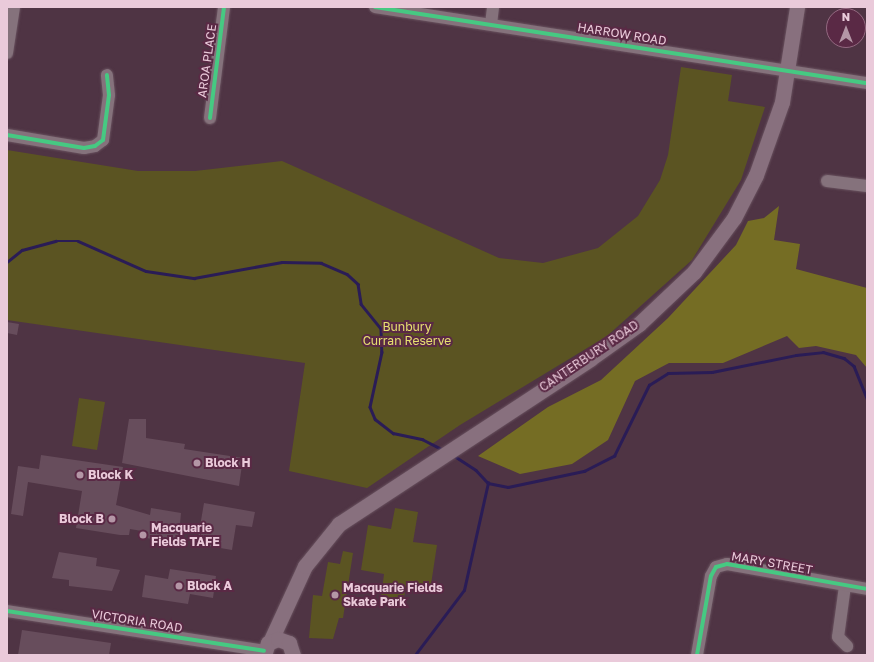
<!DOCTYPE html>
<html>
<head>
<meta charset="utf-8">
<style>
  body { margin:0 }
  #map { position:relative; width:874px; height:662px; overflow:hidden; background:#4f3444; font-family:"Golos Text",sans-serif }
  div>[style] { position:absolute }
  .green>* { inset:0; background:#5b5422 }
  .forest>* { inset:0; background:#756d24 }
  .stream>* { height:2.5px; margin:-1.25px; padding:0 1.25px; transform-origin:1.25px; border-radius:1.25px; background:#2a1c56 }
  .building>* { inset:0; background:#674d5c }
  .roads { filter:drop-shadow(0 0 1px #68515e) drop-shadow(0 0 1px #68515e) }
  .minor>* { height:12px; margin:-6px; padding:0 6px; transform-origin:6px; border-radius:6px; background:#85727c }
  .major>* { height:15px; margin:-7.5px; padding:0 7.5px; transform-origin:7.5px; border-radius:7.5px; background:#88707e }
  .cycleway>* { height:4px; margin:-2px; padding:0 2px; transform-origin:2px; border-radius:2px; background:#46c982 }
  .dots>* { width:11px; height:11px; translate:-50% -50%; box-sizing:border-box; border:2px solid #5a2945; border-radius:50% }
  span { translate:-50% -50%; white-space:nowrap; text-align:center; line-height:1.15; -webkit-text-stroke:4px #5a2945; paint-order:stroke }
  .street-label { font-size:12px; color:#eacada }
  .park-label { font-size:12px; color:#e7e170 }
  .poi-label { font-size:12px; color:#eacada; font-weight:700 }
  .left { translate:0 -50%; text-align:left }
  .right { translate:-100% -50%; text-align:right }
  .frame { position:absolute; inset:0; border:8px solid #eacada; pointer-events:none }
  .north { position:absolute; left:826px; top:8px; width:40px; height:40px; box-sizing:border-box; background:#5a2945; border:1px solid #946981; border-radius:50%; rotate:0deg; font-size:11px; font-weight:700; line-height:16px; text-align:center; color:#eacada }
  .north::after { content:''; display:block; margin:auto; width:14px; height:18px; background:#b496a6; clip-path:polygon(50% 0,100% 100%,50% 72%,0 100%) }
</style>
</head>
<body>
<div id="map">
  <div class="green">
    <div style="clip-path:polygon(681px 67px,732px 75px,728px 101px,765px 107px,741px 180px,692px 260px,607px 336px,460px 425px,367px 488px,289px 471px,305px 363px,7px 320px,7px 150px,138px 171px,195px 171px,282px 161px,499px 258px,543px 263px,598px 248px,638px 216px,660px 180px,668px 155px)"></div>
    <div style="clip-path:polygon(79px 398px,105px 402px,97px 450px,72px 446px)"></div>
    <div style="clip-path:polygon(395px 508px,418px 512px,413px 542px,437px 545px,430px 591px,406px 587px,403px 602px,381px 598px,384px 574px,361px 570px,368px 525px,391px 529px)"></div>
    <div style="clip-path:polygon(343px 551px,353px 553px,343px 618px,339px 618px,333px 639px,309px 638px,313px 595px,322px 596px,328px 562px,340px 564px)"></div>
  </div>
  <div class="forest">
    <div style="clip-path:polygon(779px 206px,774px 240px,800px 244px,796px 269px,867px 288px,867px 368px,856px 355px,816px 346px,799px 348px,787px 336px,723px 363px,669px 363px,635px 381px,608px 440px,572px 464px,520px 474px,478px 456px,548px 407px,601px 380px,668px 318px,736px 245px,748px 221px,764px 218px)"></div>
  </div>
  <div class="stream">
    <div style="left:7px;top:262px;width:19px;rotate:-39deg"></div>
    <div style="left:22px;top:250px;width:35px;rotate:-15deg"></div>
    <div style="left:56px;top:241px;width:22px"></div>
    <div style="left:78px;top:241px;width:74px;rotate:23.8deg"></div>
    <div style="left:146px;top:271px;width:49px;rotate:8.3deg"></div>
    <div style="left:194px;top:278px;width:89px;rotate:-10.3deg"></div>
    <div style="left:282px;top:262px;width:39px;rotate:1deg"></div>
    <div style="left:321px;top:263px;width:28px;rotate:23deg"></div>
    <div style="left:347px;top:274px;width:15px;rotate:42deg"></div>
    <div style="left:358px;top:284px;width:20px;rotate:81deg"></div>
    <div style="left:361px;top:304px;width:32px;rotate:51deg"></div>
    <div style="left:381px;top:329px;width:23px;rotate:88deg"></div>
    <div style="left:382px;top:352px;width:56px;rotate:102.3deg"></div>
    <div style="left:370px;top:407px;width:13px;rotate:67deg"></div>
    <div style="left:375px;top:419px;width:23px;rotate:38deg"></div>
    <div style="left:393px;top:433px;width:30px;rotate:12deg"></div>
    <div style="left:422px;top:439px;width:25px;rotate:27deg"></div>
    <div style="left:453px;top:455px;width:27px;rotate:33deg"></div>
    <div style="left:476px;top:470px;width:18px;rotate:47deg"></div>
    <div style="left:488px;top:483px;width:20px;rotate:11deg"></div>
    <div style="left:508px;top:487px;width:78px;rotate:-11.9deg"></div>
    <div style="left:584px;top:471px;width:34px;rotate:-27deg"></div>
    <div style="left:614px;top:456px;width:79px;rotate:-63.8deg"></div>
    <div style="left:649px;top:385px;width:22px;rotate:-32deg"></div>
    <div style="left:668px;top:373px;width:44px;rotate:-1.3deg"></div>
    <div style="left:712px;top:372px;width:86px;rotate:-11.4deg"></div>
    <div style="left:796px;top:355px;width:27px;rotate:-6deg"></div>
    <div style="left:823px;top:352px;width:22px;rotate:16deg"></div>
    <div style="left:844px;top:358px;width:13px;rotate:39deg"></div>
    <div style="left:854px;top:366px;width:35px;rotate:68deg"></div>
    <div style="left:415px;top:655px;width:81px;rotate:-53deg"></div>
    <div style="left:464px;top:590px;width:110px;rotate:-77.4deg"></div>
  </div>
  <div class="building">
    <div style="clip-path:polygon(7px 322px,19px 324px,17px 335px,7px 333px)"></div>
    <div style="clip-path:polygon(129px 419px,146px 419px,146px 438px,185px 444px,184px 449px,243px 458px,239px 486px,122px 463px)"></div>
    <div style="clip-path:polygon(41px 455px,123px 467px,116px 505px,150px 515px,151px 508px,181px 513px,178px 545px,147px 538px,148px 532px,130px 529px,129px 535px,120px 535px,76px 528px,82px 491px,28px 482px,23px 516px,11px 514px,18px 466px,39px 469px)"></div>
    <div style="clip-path:polygon(204px 503px,255px 512px,252px 527px,236px 525px,232px 550px,197px 544px)"></div>
    <div style="clip-path:polygon(59px 552px,97px 558px,96px 566px,120px 570px,112px 591px,69px 586px,69px 580px,52px 578px)"></div>
    <div style="clip-path:polygon(170px 569px,216px 576px,213px 598px,190px 594px,188px 604px,142px 597px,145px 575px,168px 579px)"></div>
    <div style="clip-path:polygon(22px 630px,111px 643px,109px 655px,18px 655px)"></div>
  </div>
  <div class="roads">
    <div class="minor">
      <div style="left:375px;top:7px;width:498px;rotate:8.8deg"></div>
      <div style="left:491px;top:24px;width:17px;rotate:-83deg"></div>
      <div style="left:7px;top:53px;width:47px;rotate:-81.3deg"></div>
      <div style="left:210px;top:118px;width:112px;rotate:-82.8deg"></div>
      <div style="left:7px;top:135px;width:78px;rotate:9.6deg"></div>
      <div style="left:84px;top:148px;width:11px;rotate:-10deg"></div>
      <div style="left:95px;top:146px;width:10px;rotate:-37deg"></div>
      <div style="left:103px;top:140px;width:45px;rotate:-82.4deg"></div>
      <div style="left:109px;top:95px;width:20px;rotate:-96deg"></div>
      <div style="left:827px;top:181px;width:40px;rotate:7.1deg"></div>
      <div style="left:845px;top:586px;width:51px;rotate:97.8deg"></div>
      <div style="left:838px;top:637px;width:13px;rotate:45deg"></div>
      <div style="left:7px;top:611px;width:260px;rotate:8.8deg"></div>
      <div style="left:697px;top:655px;width:80px;rotate:-80deg"></div>
      <div style="left:711px;top:576px;width:10px;rotate:-61deg"></div>
      <div style="left:716px;top:567px;width:11px;rotate:-15deg"></div>
      <div style="left:727px;top:564px;width:142px;rotate:10.1deg"></div>
    </div>
    <div class="major">
      <div style="left:270px;top:642px;width:84px;rotate:-65.3deg"></div>
      <div style="left:305px;top:566px;width:54px;rotate:-51deg"></div>
      <div style="left:339px;top:524px;width:300px;rotate:-33.3deg"></div>
      <div style="left:590px;top:359px;width:60px;rotate:-35.5deg"></div>
      <div style="left:639px;top:324px;width:76px;rotate:-43.4deg"></div>
      <div style="left:694px;top:272px;width:67px;rotate:-53.5deg"></div>
      <div style="left:734px;top:218px;width:48px;rotate:-62.9deg"></div>
      <div style="left:756px;top:175px;width:77px;rotate:-70.4deg"></div>
      <div style="left:782px;top:102px;width:96px;rotate:-81deg"></div>
      <div style="left:264px;top:655px;width:13px;rotate:-72deg"></div>
      <div style="left:268px;top:643px;width:11px;rotate:-22deg"></div>
      <div style="left:278px;top:639px;width:12px;rotate:20deg"></div>
      <div style="left:289px;top:643px;width:13px;rotate:72deg"></div>
    </div>
  </div>
  <div class="cycleway">
    <div style="left:375px;top:7px;width:498px;rotate:8.8deg"></div>
    <div style="left:210px;top:118px;width:112px;rotate:-82.8deg"></div>
    <div style="left:7px;top:135px;width:78px;rotate:9.6deg"></div>
    <div style="left:84px;top:148px;width:11px;rotate:-10deg"></div>
    <div style="left:95px;top:146px;width:10px;rotate:-37deg"></div>
    <div style="left:103px;top:140px;width:45px;rotate:-82.4deg"></div>
    <div style="left:109px;top:95px;width:20px;rotate:-96deg"></div>
    <div style="left:7px;top:611px;width:260px;rotate:8.8deg"></div>
    <div style="left:697px;top:655px;width:80px;rotate:-80deg"></div>
    <div style="left:711px;top:576px;width:10px;rotate:-61deg"></div>
    <div style="left:716px;top:567px;width:11px;rotate:-15deg"></div>
    <div style="left:727px;top:564px;width:142px;rotate:10.1deg"></div>
  </div>
  <div class="dots">
    <div style="left:197px;top:463px;background:#b496a6"></div>
    <div style="left:80px;top:475px;background:#b496a6"></div>
    <div style="left:112px;top:519px;background:#b496a6"></div>
    <div style="left:143px;top:535px;background:#b496a6"></div>
    <div style="left:179px;top:586px;background:#b496a6"></div>
    <div style="left:335px;top:595px;background:#b496a6"></div>
  </div>
  <div class="street-label">
    <span style="left:622px;top:34px;rotate:9deg">HARROW ROAD</span>
    <span style="left:207px;top:61px;rotate:-82deg">AROA PLACE</span>
    <span style="left:589px;top:356px;rotate:-34deg">CANTERBURY ROAD</span>
    <span style="left:772px;top:563px;rotate:10deg">MARY STREET</span>
    <span style="left:137px;top:621px;rotate:9deg">VICTORIA ROAD</span>
  </div>
  <div class="park-label">
    <span style="left:407px;top:334px">Bunbury<br>Curran Reserve</span>
  </div>
  <div class="poi-label">
    <span class="left" style="left:205px;top:463px">Block H</span>
    <span class="left" style="left:88px;top:475px">Block K</span>
    <span class="right" style="left:104px;top:519px">Block B</span>
    <span class="left" style="left:151px;top:535px">Macquarie<br>Fields TAFE</span>
    <span class="left" style="left:187px;top:586px">Block A</span>
    <span class="left" style="left:343px;top:595px">Macquarie Fields<br>Skate Park</span>
  </div>
  <div class="frame"></div>
  <div class="north">N</div>
</div>
</body>
</html>
